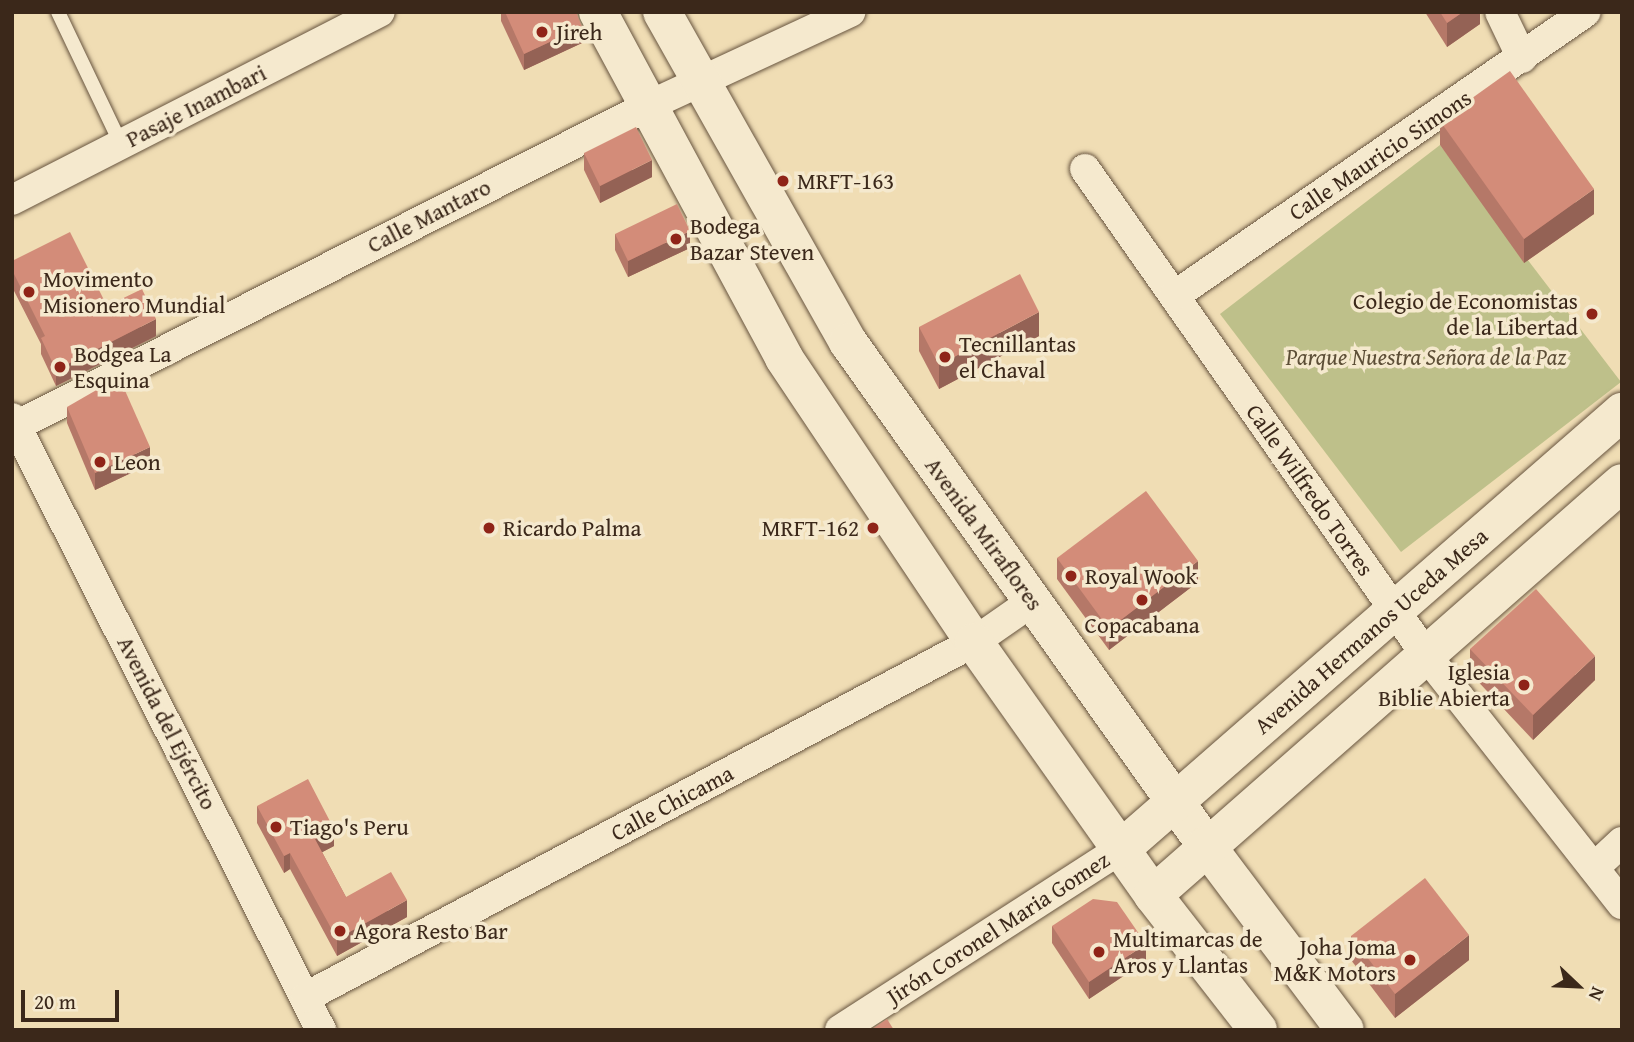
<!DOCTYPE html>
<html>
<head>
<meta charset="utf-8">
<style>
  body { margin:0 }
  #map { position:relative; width:1634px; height:1042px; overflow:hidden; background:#f0ddb4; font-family:"Gentium Book Plus",serif }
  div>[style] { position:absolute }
  .green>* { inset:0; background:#bec08a }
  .roads { filter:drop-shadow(0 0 2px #685540) drop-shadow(0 0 2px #685540) }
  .lane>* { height:14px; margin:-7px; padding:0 7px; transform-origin:7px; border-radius:7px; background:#f5e9ce }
  .street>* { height:30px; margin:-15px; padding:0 15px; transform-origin:15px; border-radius:15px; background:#f5e9ce }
  .secondary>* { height:38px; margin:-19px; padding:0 19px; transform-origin:19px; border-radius:19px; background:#f5e9ce }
  .wall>* { inset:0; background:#b57868 }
  .shaded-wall>* { inset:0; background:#946255 }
  .building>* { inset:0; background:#d38c79 }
  .dots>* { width:19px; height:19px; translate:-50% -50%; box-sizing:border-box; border:4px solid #f5e9ce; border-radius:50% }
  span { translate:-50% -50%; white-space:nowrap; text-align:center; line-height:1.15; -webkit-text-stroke:7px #f5e9ce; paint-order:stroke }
  .poi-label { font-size:23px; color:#3b281a }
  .left { translate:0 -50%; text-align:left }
  .right { translate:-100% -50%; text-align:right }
  .street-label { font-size:23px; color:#3b281a }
  .park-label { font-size:23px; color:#5c4e36; font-style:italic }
  .frame { position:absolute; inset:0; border:14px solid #3b281a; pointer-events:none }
  .north { position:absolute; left:1543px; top:951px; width:70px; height:70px; -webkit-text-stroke:5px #f5e9ce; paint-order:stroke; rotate:113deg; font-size:19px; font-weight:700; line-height:28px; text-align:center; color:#3b281a }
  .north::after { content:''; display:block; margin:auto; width:24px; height:32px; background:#3b281a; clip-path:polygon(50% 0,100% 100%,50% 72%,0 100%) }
  .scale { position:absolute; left:21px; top:990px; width:98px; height:32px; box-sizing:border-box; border:4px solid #3b281a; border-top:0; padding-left:9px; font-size:21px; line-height:24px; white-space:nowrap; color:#3b281a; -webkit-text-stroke:5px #f5e9ce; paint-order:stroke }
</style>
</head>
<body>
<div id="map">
  <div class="green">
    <div style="clip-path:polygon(1440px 145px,1621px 382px,1401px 552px,1220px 314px)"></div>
  </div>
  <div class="roads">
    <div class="lane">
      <div style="left:58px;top:12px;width:146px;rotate:64.5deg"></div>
    </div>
    <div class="street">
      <div style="left:1500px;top:12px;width:51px;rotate:64.4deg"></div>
      <div style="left:1085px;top:169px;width:594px;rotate:54.94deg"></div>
      <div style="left:1426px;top:655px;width:317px;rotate:51.8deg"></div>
      <div style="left:12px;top:200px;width:413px;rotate:-27.1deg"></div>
      <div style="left:1174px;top:296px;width:500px;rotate:-34.6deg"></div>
      <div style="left:12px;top:418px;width:686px;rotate:63.21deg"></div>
      <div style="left:12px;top:428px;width:715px;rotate:-26.85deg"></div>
      <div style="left:650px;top:105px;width:221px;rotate:-24.9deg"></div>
      <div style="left:1594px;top:868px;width:38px;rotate:-43deg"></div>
      <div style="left:306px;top:997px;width:756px;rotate:-27.99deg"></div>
      <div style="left:974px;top:642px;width:72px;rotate:-34.8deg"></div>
      <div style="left:840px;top:1030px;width:334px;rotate:-32.8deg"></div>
    </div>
    <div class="secondary">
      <div style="left:598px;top:12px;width:393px;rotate:61.7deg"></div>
      <div style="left:784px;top:358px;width:342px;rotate:56.2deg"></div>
      <div style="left:974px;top:642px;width:310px;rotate:54.7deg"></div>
      <div style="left:1153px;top:895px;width:171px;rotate:52.1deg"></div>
      <div style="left:662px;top:12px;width:379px;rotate:60.6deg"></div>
      <div style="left:848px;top:342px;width:617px;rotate:54.56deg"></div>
      <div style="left:1206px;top:845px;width:231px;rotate:53.1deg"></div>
      <div style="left:1121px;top:849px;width:665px;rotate:-41.1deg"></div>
      <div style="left:1153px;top:895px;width:624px;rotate:-41.3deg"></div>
    </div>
  </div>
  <div class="wall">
    <div style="clip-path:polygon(501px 12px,576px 12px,582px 43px,524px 70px,501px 21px)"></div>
    <div style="clip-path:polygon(1425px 12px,1480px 12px,1480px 24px,1447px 47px)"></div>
    <div style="clip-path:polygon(1440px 121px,1594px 214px,1524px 263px,1440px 145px)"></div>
    <div style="clip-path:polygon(584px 153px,652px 177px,600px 203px,584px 170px)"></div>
    <div style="clip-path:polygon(615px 234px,690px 248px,628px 277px,615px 250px)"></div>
    <div style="clip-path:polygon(12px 261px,107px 306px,156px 336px,56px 386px,41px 354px,41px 344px,12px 287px)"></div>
    <div style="clip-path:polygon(919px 327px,1039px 336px,939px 389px,919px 351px)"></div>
    <div style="clip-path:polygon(67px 407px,150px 464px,95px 490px,67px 423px)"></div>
    <div style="clip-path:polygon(1057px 558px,1198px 582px,1109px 650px,1057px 579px)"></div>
    <div style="clip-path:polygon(1470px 649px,1595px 680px,1533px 740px,1470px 673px)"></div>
    <div style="clip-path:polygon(257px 806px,334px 846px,322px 852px,346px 897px,407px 917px,337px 956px,290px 869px,284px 873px,257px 823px)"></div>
    <div style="clip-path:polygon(1052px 926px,1146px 961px,1089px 999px,1052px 943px)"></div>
    <div style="clip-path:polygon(1351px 936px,1469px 960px,1395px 1018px,1351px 960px)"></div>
  </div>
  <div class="shaded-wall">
    <div style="clip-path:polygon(1463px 12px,1480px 12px,1480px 24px,1447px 47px,1447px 23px)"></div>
    <div style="clip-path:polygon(582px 27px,582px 43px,524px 70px,524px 54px)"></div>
    <div style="clip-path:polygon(652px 160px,652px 177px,600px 203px,600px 186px)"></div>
    <div style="clip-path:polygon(1594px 189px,1594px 214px,1524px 263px,1524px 239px)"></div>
    <div style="clip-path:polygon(690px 231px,690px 248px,628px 277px,628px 261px)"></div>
    <div style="clip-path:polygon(1039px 312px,1039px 336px,939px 389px,939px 365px)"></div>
    <div style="clip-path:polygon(156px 319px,156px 336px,56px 386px,56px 370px)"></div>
    <div style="clip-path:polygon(150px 447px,150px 464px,95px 490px,95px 473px)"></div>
    <div style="clip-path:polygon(1198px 561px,1198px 582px,1109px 650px,1109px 629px)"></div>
    <div style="clip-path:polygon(1595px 656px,1595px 680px,1533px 740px,1533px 715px)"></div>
    <div style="clip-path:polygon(334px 829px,334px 846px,315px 856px,315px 839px)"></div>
    <div style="clip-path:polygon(290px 853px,290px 869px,284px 873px,284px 856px)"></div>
    <div style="clip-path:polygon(407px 900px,407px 917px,337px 956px,337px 939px)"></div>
    <div style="clip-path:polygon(1469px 935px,1469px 960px,1395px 1018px,1395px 994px)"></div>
    <div style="clip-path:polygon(1146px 944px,1146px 961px,1089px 999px,1089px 982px)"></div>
  </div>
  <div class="building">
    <div style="clip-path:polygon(505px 12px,576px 12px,582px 27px,524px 54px)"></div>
    <div style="clip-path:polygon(1440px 12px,1463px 12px,1447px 23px)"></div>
    <div style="clip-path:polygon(1510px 71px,1594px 189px,1524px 239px,1440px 121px)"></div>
    <div style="clip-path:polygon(636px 127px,652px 160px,600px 186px,584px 153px)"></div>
    <div style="clip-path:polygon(677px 204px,690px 231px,628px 261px,615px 234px)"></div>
    <div style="clip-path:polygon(70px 232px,107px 306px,142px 289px,156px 319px,56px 370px,41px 338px,45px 336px,12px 270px,12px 261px)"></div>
    <div style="clip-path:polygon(1020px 274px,1039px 312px,939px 365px,919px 327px)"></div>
    <div style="clip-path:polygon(119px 377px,150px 447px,95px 473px,67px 407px)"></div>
    <div style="clip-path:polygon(1146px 491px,1198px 561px,1109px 629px,1057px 558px)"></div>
    <div style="clip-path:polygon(1536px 589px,1595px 656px,1533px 715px,1470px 649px)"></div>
    <div style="clip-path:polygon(308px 779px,334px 829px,315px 839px,346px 897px,391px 872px,407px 900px,337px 939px,290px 853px,284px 856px,257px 806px)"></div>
    <div style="clip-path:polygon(1425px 878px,1469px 935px,1395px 994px,1351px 936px)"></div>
    <div style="clip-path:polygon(1093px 899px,1117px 902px,1146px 944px,1089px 982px,1052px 926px)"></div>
    <div style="clip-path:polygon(887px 1019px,894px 1030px,871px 1030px)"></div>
  </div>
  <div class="dots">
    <div style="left:542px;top:32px;background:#8f2418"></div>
    <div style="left:783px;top:181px;background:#8f2418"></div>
    <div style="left:676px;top:239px;background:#8f2418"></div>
    <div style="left:29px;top:292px;background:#8f2418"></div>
    <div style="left:1592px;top:314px;background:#8f2418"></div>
    <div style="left:945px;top:357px;background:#8f2418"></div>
    <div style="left:60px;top:367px;background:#8f2418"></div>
    <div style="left:100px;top:462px;background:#8f2418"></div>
    <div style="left:489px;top:528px;background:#8f2418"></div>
    <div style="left:873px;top:528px;background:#8f2418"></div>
    <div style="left:1071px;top:576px;background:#8f2418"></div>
    <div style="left:1142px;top:600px;background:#8f2418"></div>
    <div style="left:1524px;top:685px;background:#8f2418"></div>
    <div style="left:276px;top:827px;background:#8f2418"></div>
    <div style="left:340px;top:931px;background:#8f2418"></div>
    <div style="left:1099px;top:952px;background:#8f2418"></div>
    <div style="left:1410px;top:960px;background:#8f2418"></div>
  </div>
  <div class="poi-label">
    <span class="left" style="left:556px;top:32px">Jireh</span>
    <span class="left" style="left:797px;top:181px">MRFT-163</span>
    <span class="left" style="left:690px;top:239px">Bodega<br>Bazar Steven</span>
    <span class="left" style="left:43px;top:292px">Movimento<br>Misionero Mundial</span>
    <span class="right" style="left:1578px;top:314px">Colegio de Economistas<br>de la Libertad</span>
    <span class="left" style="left:959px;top:357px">Tecnillantas<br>el Chaval</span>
    <span class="left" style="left:74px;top:367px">Bodgea La<br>Esquina</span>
    <span class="left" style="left:114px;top:462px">Leon</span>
    <span class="left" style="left:503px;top:528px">Ricardo Palma</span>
    <span class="right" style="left:859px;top:528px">MRFT-162</span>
    <span class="left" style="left:1085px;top:576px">Royal Wook</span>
    <span style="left:1142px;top:625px">Copacabana</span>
    <span class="right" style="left:1510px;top:685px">Iglesia<br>Biblie Abierta</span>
    <span class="left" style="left:290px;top:827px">Tiago's Peru</span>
    <span class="left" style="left:354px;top:931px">Agora Resto Bar</span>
    <span class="left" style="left:1113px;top:952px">Multimarcas de<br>Aros y Llantas</span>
    <span class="right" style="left:1396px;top:960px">Joha Joma<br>M&amp;K Motors</span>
  </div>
  <div class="street-label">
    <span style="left:196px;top:106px;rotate:-27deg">Pasaje Inambari</span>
    <span style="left:1380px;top:155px;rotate:-34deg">Calle Mauricio Simons</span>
    <span style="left:429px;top:216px;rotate:-27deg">Calle Mantaro</span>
    <span style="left:1310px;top:490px;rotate:55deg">Calle Wilfredo Torres</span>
    <span style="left:984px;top:534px;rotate:54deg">Avenida Miraflores</span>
    <span style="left:1371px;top:631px;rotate:-41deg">Avenida Hermanos Uceda Mesa</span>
    <span style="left:167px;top:723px;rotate:63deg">Avenida del Ejército</span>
    <span style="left:672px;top:803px;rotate:-28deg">Calle Chicama</span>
    <span style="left:998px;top:928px;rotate:-33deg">Jirón Coronel Maria Gomez</span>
  </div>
  <div class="park-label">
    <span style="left:1426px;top:357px">Parque Nuestra Señora de la Paz</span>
  </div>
  <div class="frame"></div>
  <div class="north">N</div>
  <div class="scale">20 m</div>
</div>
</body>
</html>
